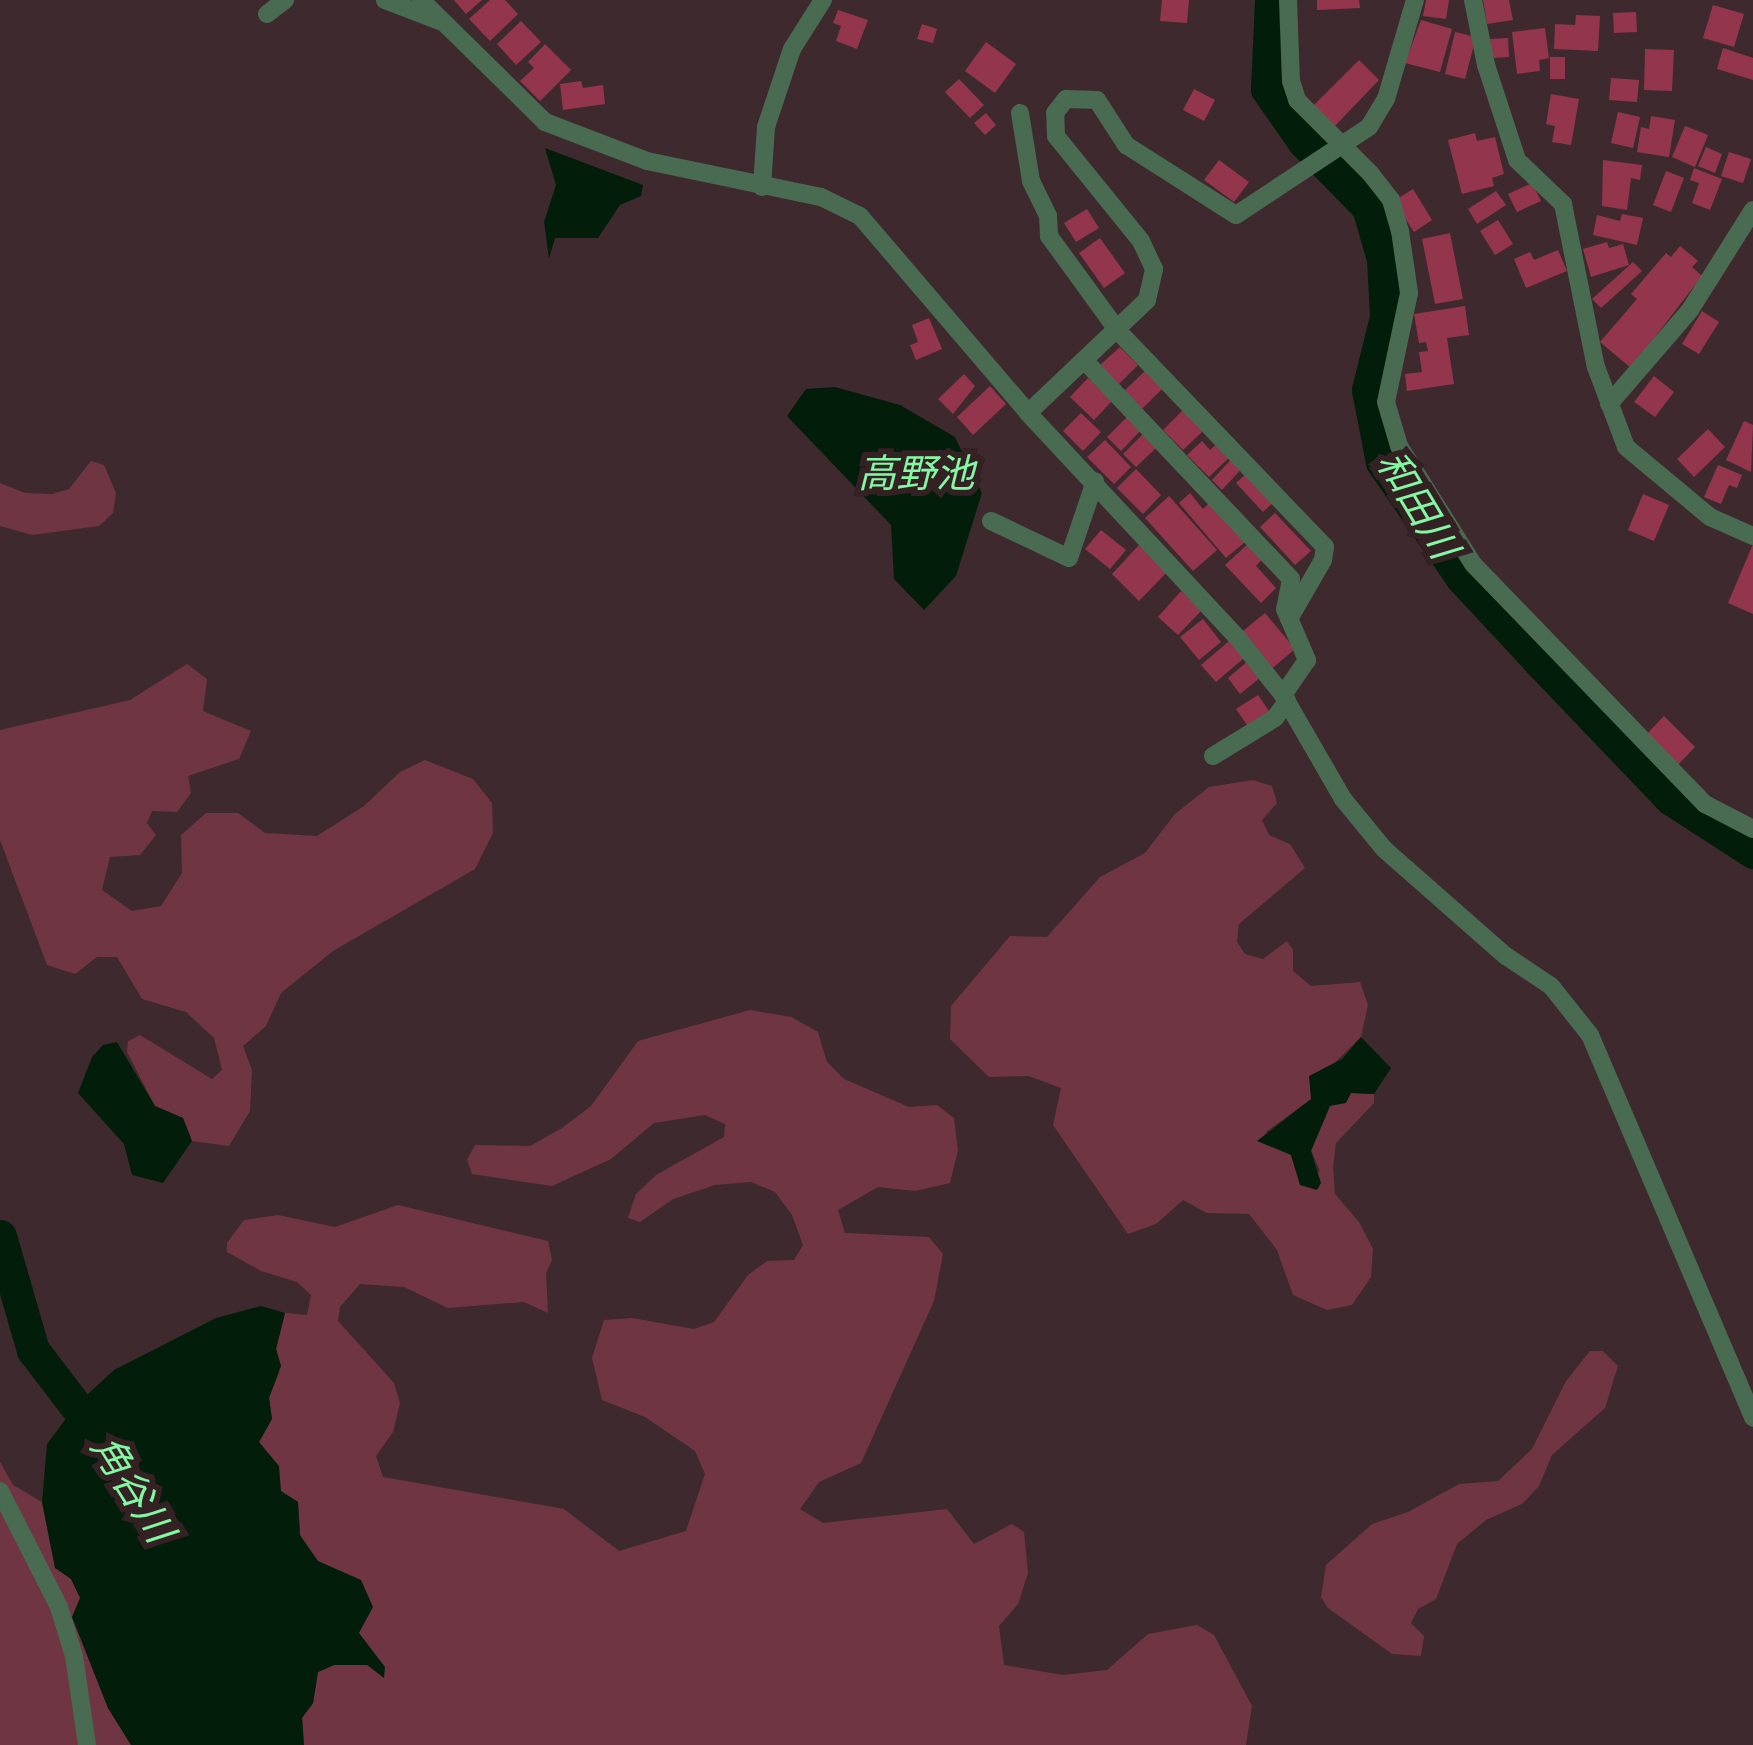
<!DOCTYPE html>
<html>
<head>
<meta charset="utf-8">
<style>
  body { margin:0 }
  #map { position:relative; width:1753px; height:1745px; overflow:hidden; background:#3e2a2e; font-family:"DejaVu Sans","Noto Sans JP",sans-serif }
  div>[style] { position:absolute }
  .green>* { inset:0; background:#703542 }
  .water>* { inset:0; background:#021e0b }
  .river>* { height:33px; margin:-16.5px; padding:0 16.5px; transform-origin:16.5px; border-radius:16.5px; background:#021e0b }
  .building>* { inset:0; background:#94354e }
  .minor>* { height:18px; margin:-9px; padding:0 9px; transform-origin:9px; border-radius:9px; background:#496b51 }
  span { translate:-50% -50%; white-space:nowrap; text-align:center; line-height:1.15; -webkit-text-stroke:12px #342124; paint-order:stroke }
  .water-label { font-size:39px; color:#83f8a3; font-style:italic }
</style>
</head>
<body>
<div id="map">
  <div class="green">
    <div style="clip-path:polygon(91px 461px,104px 465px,116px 493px,113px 513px,99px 526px,32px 535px,0 526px,0 483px,25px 493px,52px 494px,69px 489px)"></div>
    <div style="clip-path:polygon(187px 664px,207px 679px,203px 711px,251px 731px,239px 759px,188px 776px,191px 793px,177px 812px,152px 811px,147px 823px,156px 835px,140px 855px,110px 857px,102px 890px,132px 911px,161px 906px,182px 873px,181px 835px,206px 813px,238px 813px,265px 833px,317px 836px,364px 806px,400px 772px,425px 760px,473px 779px,492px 803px,493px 833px,475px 869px,333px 951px,281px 993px,266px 1026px,243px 1046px,252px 1070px,250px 1111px,229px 1146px,192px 1141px,183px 1118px,155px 1106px,127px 1052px,128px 1041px,140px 1035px,212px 1079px,222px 1070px,214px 1038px,186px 1012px,142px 999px,117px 957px,97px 957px,75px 974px,47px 965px,0 840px,0 730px,130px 700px)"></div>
    <div style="clip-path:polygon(1253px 780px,1272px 786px,1277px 803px,1262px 820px,1269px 835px,1290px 844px,1305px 868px,1239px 924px,1237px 942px,1245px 954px,1263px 959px,1287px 941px,1293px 950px,1293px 971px,1311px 986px,1360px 982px,1368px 1005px,1361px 1037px,1326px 1071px,1311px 1099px,1266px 1132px,1291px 1155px,1300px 1185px,1320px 1171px,1311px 1150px,1330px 1106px,1351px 1093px,1374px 1094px,1374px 1103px,1336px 1143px,1333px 1167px,1335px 1194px,1359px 1222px,1373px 1249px,1371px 1277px,1352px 1305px,1327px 1310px,1293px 1295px,1277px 1250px,1249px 1214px,1207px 1213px,1183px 1200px,1156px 1224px,1128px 1234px,1053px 1125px,1061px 1088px,1029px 1076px,989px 1077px,950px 1039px,951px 1006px,1010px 936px,1047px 937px,1100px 877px,1145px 853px,1175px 814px,1209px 787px)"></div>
    <div style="clip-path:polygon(750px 1010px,791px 1017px,818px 1032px,827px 1062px,844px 1079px,909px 1107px,937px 1105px,954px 1118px,958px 1150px,950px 1183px,915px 1191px,878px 1187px,838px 1210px,845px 1233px,929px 1237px,943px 1254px,934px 1301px,861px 1463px,819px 1482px,800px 1509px,823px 1523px,947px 1509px,974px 1544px,1012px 1524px,1024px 1532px,1028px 1573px,1018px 1604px,999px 1626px,1004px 1665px,1063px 1675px,1107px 1670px,1148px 1634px,1197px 1625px,1214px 1635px,1252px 1706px,1246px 1745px,304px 1745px,302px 1718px,313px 1703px,318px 1672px,334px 1665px,368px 1665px,359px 1633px,300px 1535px,298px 1502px,280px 1491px,278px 1466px,259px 1442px,272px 1419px,269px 1398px,281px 1366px,276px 1349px,285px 1313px,307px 1315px,311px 1295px,297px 1282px,261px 1271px,227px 1252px,227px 1243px,244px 1220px,278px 1215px,335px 1227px,398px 1205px,548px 1241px,552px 1260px,546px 1273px,548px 1313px,524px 1302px,448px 1308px,404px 1287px,360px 1284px,340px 1307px,338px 1321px,394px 1383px,400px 1403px,393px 1432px,376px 1456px,383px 1477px,564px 1509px,619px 1551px,686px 1531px,705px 1474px,695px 1451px,645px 1417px,602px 1400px,592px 1358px,604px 1320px,632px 1318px,694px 1329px,714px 1322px,748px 1275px,767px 1261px,794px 1260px,803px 1245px,792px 1215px,775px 1192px,751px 1182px,715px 1185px,673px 1199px,640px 1222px,628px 1218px,636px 1194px,656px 1175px,724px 1137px,725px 1124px,705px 1115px,654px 1123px,611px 1159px,552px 1186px,472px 1174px,467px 1160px,475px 1145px,530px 1146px,562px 1128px,591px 1106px,638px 1041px)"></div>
    <div style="clip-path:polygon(1590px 1351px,1603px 1351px,1618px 1366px,1605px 1408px,1552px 1455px,1539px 1486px,1522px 1504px,1486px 1520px,1457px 1544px,1436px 1599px,1418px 1609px,1411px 1623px,1424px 1636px,1421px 1656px,1392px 1654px,1328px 1608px,1321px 1597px,1326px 1565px,1372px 1524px,1408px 1512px,1459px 1484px,1498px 1481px,1532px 1449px,1566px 1381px)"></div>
    <div style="clip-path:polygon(0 1462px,13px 1485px,42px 1502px,55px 1567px,71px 1579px,81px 1598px,72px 1617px,108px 1708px,131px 1745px,0 1745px)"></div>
  </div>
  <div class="water">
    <div style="clip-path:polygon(545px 148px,643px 185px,641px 196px,620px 205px,598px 238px,555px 238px,549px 259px,544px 222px,556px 185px)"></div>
    <div style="clip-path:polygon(835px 387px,900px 405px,955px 437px,982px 493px,956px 576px,924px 610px,894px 579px,891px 525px,787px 416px,806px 389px)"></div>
    <div style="clip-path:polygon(1361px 1037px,1391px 1068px,1374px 1094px,1351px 1093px,1346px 1103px,1330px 1106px,1311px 1151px,1321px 1183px,1317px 1190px,1300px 1185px,1291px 1155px,1257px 1141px,1311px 1099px,1309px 1076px,1342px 1059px)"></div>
    <div style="clip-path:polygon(117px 1042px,155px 1106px,183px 1118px,192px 1141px,163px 1183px,132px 1175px,124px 1144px,78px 1093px,92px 1057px,103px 1045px)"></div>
    <div style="clip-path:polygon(261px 1306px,285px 1313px,276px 1349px,281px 1366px,269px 1398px,272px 1419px,259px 1442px,279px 1466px,281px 1491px,298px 1502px,300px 1535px,318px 1561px,361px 1580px,373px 1607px,359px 1633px,385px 1667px,384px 1678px,367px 1665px,334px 1665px,318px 1672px,313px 1703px,302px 1718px,304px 1745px,131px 1745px,108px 1708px,72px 1617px,80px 1598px,71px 1579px,55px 1568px,42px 1502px,47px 1444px,76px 1405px,114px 1370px,216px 1318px)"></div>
  </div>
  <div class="river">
    <div style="left:1271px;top:0;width:89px;rotate:92.6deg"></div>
    <div style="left:1267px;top:89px;width:65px;rotate:55.1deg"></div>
    <div style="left:1304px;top:142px;width:91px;rotate:45.4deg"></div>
    <div style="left:1368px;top:207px;width:54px;rotate:73.9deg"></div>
    <div style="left:1383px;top:259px;width:58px;rotate:87deg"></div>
    <div style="left:1386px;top:317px;width:75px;rotate:103.9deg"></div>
    <div style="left:1368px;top:390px;width:73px;rotate:79deg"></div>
    <div style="left:1382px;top:462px;width:141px;rotate:55.4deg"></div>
    <div style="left:1462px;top:578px;width:116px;rotate:47.1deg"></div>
    <div style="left:1541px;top:663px;width:188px;rotate:46.3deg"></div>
    <div style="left:1671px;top:799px;width:98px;rotate:32.9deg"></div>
    <div style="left:0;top:1236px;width:119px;rotate:73.9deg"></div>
    <div style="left:33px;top:1350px;width:116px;rotate:52.7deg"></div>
  </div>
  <div class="building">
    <div style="clip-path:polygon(454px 0,482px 0,466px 14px)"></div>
    <div style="clip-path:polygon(490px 0,505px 0,518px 14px,490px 41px,469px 19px)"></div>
    <div style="clip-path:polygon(1162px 0,1189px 0,1187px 23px,1160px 21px)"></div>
    <div style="clip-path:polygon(1317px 0,1359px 0,1360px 8px,1317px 10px)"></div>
    <div style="clip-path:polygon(1426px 0,1449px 0,1446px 19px,1423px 16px)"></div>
    <div style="clip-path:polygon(1483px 0,1509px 0,1513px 20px,1487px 24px)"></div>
    <div style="clip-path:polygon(1713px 5px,1744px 14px,1734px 47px,1703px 38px)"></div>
    <div style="clip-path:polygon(838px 10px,868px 20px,857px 49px,836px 41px,841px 26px,833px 23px)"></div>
    <div style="clip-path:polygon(1636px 12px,1637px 32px,1614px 33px,1613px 13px)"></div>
    <div style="clip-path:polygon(1576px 15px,1600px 16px,1598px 51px,1554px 49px,1555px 24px,1575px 25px)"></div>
    <div style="clip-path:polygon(1421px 20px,1452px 29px,1440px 72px,1405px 63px)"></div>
    <div style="clip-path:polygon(521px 21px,541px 42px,516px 65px,497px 44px)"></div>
    <div style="clip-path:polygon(922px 24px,937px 29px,933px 43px,917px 39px)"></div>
    <div style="clip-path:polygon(1545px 28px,1549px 58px,1539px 60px,1540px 71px,1517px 74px,1512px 32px)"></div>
    <div style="clip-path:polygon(1455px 32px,1476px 37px,1465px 79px,1445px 74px)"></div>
    <div style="clip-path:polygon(1508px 38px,1509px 57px,1492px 58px,1490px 39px)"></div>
    <div style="clip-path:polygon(986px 42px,1016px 64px,995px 93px,965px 71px)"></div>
    <div style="clip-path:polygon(545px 44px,571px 70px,540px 101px,520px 81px,534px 68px,528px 62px)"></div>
    <div style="clip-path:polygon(1723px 48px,1753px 58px,1753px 80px,1717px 69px)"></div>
    <div style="clip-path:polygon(1645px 49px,1674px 50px,1672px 91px,1644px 90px)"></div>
    <div style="clip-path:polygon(1550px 57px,1565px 57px,1565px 79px,1550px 79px)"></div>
    <div style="clip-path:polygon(1359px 60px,1379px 80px,1333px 128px,1312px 107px)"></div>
    <div style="clip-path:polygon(1611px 78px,1639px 80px,1637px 102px,1609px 100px)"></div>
    <div style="clip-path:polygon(959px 79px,984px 105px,970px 118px,945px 92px)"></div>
    <div style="clip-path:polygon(581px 81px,583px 88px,603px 85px,605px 104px,563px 110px,560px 84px)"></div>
    <div style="clip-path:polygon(1194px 89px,1215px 100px,1204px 121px,1183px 110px)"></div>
    <div style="clip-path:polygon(1551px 94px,1579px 99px,1571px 145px,1552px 142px,1555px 126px,1546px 124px)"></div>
    <div style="clip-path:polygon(1618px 112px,1640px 117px,1633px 148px,1611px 143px)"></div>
    <div style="clip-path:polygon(986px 113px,996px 125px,985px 135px,974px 123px)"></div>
    <div style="clip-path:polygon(1651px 116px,1675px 120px,1669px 157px,1637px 152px,1641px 127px,1649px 129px)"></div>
    <div style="clip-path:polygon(1685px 126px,1708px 135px,1695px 167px,1672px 157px)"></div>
    <div style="clip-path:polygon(1475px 133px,1477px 141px,1495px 137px,1504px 174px,1492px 178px,1494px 186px,1462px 194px,1448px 140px)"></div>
    <div style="clip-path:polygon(1706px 147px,1722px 154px,1715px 173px,1698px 166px)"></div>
    <div style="clip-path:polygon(1729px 152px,1751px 159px,1743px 183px,1721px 176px)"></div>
    <div style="clip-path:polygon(1219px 160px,1249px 182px,1234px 202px,1204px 180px)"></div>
    <div style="clip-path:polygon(1603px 160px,1642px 165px,1640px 180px,1631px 178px,1627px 210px,1602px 206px)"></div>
    <div style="clip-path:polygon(1694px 168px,1722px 179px,1710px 210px,1692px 203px,1699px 183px,1690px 180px)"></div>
    <div style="clip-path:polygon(1666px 171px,1684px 178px,1671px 212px,1653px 205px)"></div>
    <div style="clip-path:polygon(1532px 183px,1541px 201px,1517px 212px,1508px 194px)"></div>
    <div style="clip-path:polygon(1413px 189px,1432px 220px,1414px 232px,1394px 201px)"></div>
    <div style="clip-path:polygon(1496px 191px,1506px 205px,1477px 224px,1468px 209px)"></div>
    <div style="clip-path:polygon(1087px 209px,1099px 228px,1076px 242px,1064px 223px)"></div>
    <div style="clip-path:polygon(1622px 214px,1643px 218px,1637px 245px,1593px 235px,1597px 215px,1620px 221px)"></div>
    <div style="clip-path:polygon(1498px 220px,1513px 244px,1495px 255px,1480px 231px)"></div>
    <div style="clip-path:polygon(1450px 233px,1463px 299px,1435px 304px,1422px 239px)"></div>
    <div style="clip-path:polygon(1100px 238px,1125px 273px,1104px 288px,1079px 253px)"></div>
    <div style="clip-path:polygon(1607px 242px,1609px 248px,1623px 244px,1629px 265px,1591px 277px,1583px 249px)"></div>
    <div style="clip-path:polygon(1680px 246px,1698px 261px,1692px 267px,1702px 276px,1631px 368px,1600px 342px,1637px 299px,1631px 294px,1666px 253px,1671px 257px)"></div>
    <div style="clip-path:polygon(1558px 250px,1567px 271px,1526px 288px,1514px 259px,1530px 252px,1534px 260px)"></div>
    <div style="clip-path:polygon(1633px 262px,1642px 271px,1601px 308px,1592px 299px)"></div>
    <div style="clip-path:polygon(1465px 306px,1469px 335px,1447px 338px,1454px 384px,1407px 391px,1405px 374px,1422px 372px,1419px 352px,1428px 351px,1426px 342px,1419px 343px,1414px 314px)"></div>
    <div style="clip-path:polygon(1702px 311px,1719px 322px,1699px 354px,1682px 344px)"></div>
    <div style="clip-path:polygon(929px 318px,942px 349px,916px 360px,910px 345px,918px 342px,912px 325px)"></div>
    <div style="clip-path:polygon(1120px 347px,1138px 365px,1119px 384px,1100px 365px)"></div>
    <div style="clip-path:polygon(1145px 371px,1162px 389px,1142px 409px,1124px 391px)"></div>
    <div style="clip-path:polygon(964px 374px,975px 386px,953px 414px,938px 399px)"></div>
    <div style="clip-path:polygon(1654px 376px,1674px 392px,1655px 417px,1634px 402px)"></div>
    <div style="clip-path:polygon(1088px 378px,1113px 400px,1094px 420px,1070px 397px)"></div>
    <div style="clip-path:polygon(990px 386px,1006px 404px,973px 435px,957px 417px)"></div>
    <div style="clip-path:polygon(1184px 409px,1204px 430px,1183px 450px,1163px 430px)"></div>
    <div style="clip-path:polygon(1081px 413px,1101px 432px,1083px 451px,1063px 431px)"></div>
    <div style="clip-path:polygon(1128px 416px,1142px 429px,1121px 451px,1107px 437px)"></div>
    <div style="clip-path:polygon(1744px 421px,1753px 425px,1751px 472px,1726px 460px)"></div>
    <div style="clip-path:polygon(1708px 429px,1725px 447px,1694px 477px,1677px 459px)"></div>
    <div style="clip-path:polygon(1143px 434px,1156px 448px,1136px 467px,1123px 454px)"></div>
    <div style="clip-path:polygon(1105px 440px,1131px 467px,1114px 484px,1087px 457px)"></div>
    <div style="clip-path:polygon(1202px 441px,1210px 450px,1220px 441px,1233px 454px,1209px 477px,1187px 455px)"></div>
    <div style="clip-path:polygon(1236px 454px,1246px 464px,1222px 490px,1212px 480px)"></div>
    <div style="clip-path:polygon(1718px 465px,1742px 475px,1737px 488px,1729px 485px,1721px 504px,1704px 497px)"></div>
    <div style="clip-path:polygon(1136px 469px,1161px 495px,1143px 514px,1117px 488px)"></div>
    <div style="clip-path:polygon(1249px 471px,1276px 500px,1263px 512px,1236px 483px)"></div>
    <div style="clip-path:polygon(1190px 493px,1203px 509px,1210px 502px,1245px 542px,1226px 558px,1179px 503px)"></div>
    <div style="clip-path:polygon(1643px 494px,1669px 505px,1654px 541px,1628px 530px)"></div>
    <div style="clip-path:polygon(1169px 496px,1217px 550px,1193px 571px,1145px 518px)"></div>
    <div style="clip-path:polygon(1275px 513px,1311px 551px,1295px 565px,1260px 527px)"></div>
    <div style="clip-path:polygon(1101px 530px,1126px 550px,1110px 569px,1085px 549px)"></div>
    <div style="clip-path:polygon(1250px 542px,1264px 557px,1256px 566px,1276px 588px,1261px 603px,1225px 565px)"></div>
    <div style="clip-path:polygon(1753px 544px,1753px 614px,1728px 603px)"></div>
    <div style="clip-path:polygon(1139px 545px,1167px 572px,1139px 601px,1112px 574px)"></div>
    <div style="clip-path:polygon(1181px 591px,1202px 610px,1178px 635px,1158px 617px)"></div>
    <div style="clip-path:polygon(1265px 613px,1295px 649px,1269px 671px,1238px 635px)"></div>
    <div style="clip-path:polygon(1203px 619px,1221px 642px,1199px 660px,1180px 637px)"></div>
    <div style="clip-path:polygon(1229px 641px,1244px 658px,1216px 682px,1201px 665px)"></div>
    <div style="clip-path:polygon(1248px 661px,1261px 677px,1240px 694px,1228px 678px)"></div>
    <div style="clip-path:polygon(1258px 695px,1271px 714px,1249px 728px,1236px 709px)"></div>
    <div style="clip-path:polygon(1664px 716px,1695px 747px,1678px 765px,1646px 735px)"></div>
  </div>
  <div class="minor">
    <div style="left:385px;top:0;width:61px;rotate:21.1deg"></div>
    <div style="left:421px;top:0;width:174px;rotate:44.5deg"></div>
    <div style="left:545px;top:122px;width:109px;rotate:20.9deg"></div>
    <div style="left:647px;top:161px;width:178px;rotate:11.7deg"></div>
    <div style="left:821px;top:197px;width:43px;rotate:26deg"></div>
    <div style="left:860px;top:216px;width:259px;rotate:49.5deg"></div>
    <div style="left:1028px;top:413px;width:306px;rotate:47deg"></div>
    <div style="left:1237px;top:637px;width:74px;rotate:51.6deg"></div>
    <div style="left:1283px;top:695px;width:120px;rotate:60deg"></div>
    <div style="left:1343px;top:799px;width:65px;rotate:50.6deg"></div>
    <div style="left:1384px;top:849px;width:162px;rotate:41.3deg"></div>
    <div style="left:1506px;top:956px;width:54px;rotate:33.7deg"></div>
    <div style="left:1551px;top:986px;width:63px;rotate:51.5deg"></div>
    <div style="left:1590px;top:1035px;width:416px;rotate:66.9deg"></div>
    <div style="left:1288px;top:0;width:81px;rotate:87.9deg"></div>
    <div style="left:1291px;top:81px;width:20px;rotate:72deg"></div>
    <div style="left:1297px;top:100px;width:103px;rotate:45deg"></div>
    <div style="left:1370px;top:173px;width:34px;rotate:52deg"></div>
    <div style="left:1391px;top:200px;width:32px;rotate:74deg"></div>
    <div style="left:1400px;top:231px;width:63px;rotate:81.7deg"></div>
    <div style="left:1409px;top:293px;width:111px;rotate:101.9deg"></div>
    <div style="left:1386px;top:402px;width:46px;rotate:73.5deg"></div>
    <div style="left:1399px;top:446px;width:139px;rotate:57.9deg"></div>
    <div style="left:1473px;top:564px;width:334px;rotate:46deg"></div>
    <div style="left:1705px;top:804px;width:54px;rotate:27.5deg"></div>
    <div style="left:1473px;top:0;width:66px;rotate:78.7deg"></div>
    <div style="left:1486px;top:65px;width:100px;rotate:71.9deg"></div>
    <div style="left:1517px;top:160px;width:64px;rotate:43.7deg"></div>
    <div style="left:1563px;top:204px;width:166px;rotate:78.6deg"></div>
    <div style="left:1596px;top:367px;width:85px;rotate:69.4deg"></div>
    <div style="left:1626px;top:447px;width:109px;rotate:39.8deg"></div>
    <div style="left:1710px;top:517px;width:47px;rotate:23.8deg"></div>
    <div style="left:267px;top:14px;width:23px;rotate:-38deg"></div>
    <div style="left:1020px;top:113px;width:69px;rotate:80.8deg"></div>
    <div style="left:1031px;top:181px;width:39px;rotate:64deg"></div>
    <div style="left:1048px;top:216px;width:20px;rotate:87deg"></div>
    <div style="left:1049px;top:236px;width:117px;rotate:54deg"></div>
    <div style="left:1118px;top:331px;width:299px;rotate:46.2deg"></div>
    <div style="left:1325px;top:547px;width:13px;rotate:99deg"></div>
    <div style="left:1323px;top:560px;width:68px;rotate:120deg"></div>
    <div style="left:762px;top:187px;width:60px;rotate:-86.2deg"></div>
    <div style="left:766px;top:127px;width:82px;rotate:-71.6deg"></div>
    <div style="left:792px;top:49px;width:58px;rotate:-57.7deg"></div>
    <div style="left:1084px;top:360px;width:301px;rotate:46.6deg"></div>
    <div style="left:1291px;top:579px;width:31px;rotate:101deg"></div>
    <div style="left:1285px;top:609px;width:56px;rotate:66.7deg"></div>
    <div style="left:1307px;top:660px;width:42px;rotate:124.4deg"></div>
    <div style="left:1609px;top:404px;width:124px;rotate:-49.2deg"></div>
    <div style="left:1690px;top:310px;width:118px;rotate:-57.8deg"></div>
    <div style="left:1028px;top:413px;width:164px;rotate:-43.5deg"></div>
    <div style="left:1147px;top:300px;width:32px;rotate:-77deg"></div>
    <div style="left:1154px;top:269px;width:31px;rotate:-115deg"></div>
    <div style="left:1141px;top:241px;width:135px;rotate:-129deg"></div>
    <div style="left:1056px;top:136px;width:23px;rotate:-92deg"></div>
    <div style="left:1055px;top:113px;width:18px;rotate:-52deg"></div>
    <div style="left:1066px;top:99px;width:31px;rotate:2deg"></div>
    <div style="left:1097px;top:100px;width:54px;rotate:57.2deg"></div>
    <div style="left:1126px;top:145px;width:130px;rotate:32.5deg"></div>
    <div style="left:1236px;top:215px;width:159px;rotate:-33.5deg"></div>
    <div style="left:1369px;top:127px;width:33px;rotate:-59deg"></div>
    <div style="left:1386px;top:99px;width:103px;rotate:-73.7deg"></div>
    <div style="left:991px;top:521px;width:86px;rotate:25.4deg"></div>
    <div style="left:1069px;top:558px;width:81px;rotate:-71.3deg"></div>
    <div style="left:1213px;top:756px;width:73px;rotate:-31.5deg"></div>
    <div style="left:1275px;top:718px;width:21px;rotate:-55deg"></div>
    <div style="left:0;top:1491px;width:130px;rotate:63deg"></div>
    <div style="left:59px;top:1607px;width:51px;rotate:73deg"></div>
    <div style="left:74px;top:1656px;width:90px;rotate:81.7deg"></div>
  </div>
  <div class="water-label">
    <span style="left:916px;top:474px">高野池</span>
    <span style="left:1417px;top:505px;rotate:59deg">和田川</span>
    <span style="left:132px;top:1489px;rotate:58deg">角谷川</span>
  </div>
</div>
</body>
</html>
